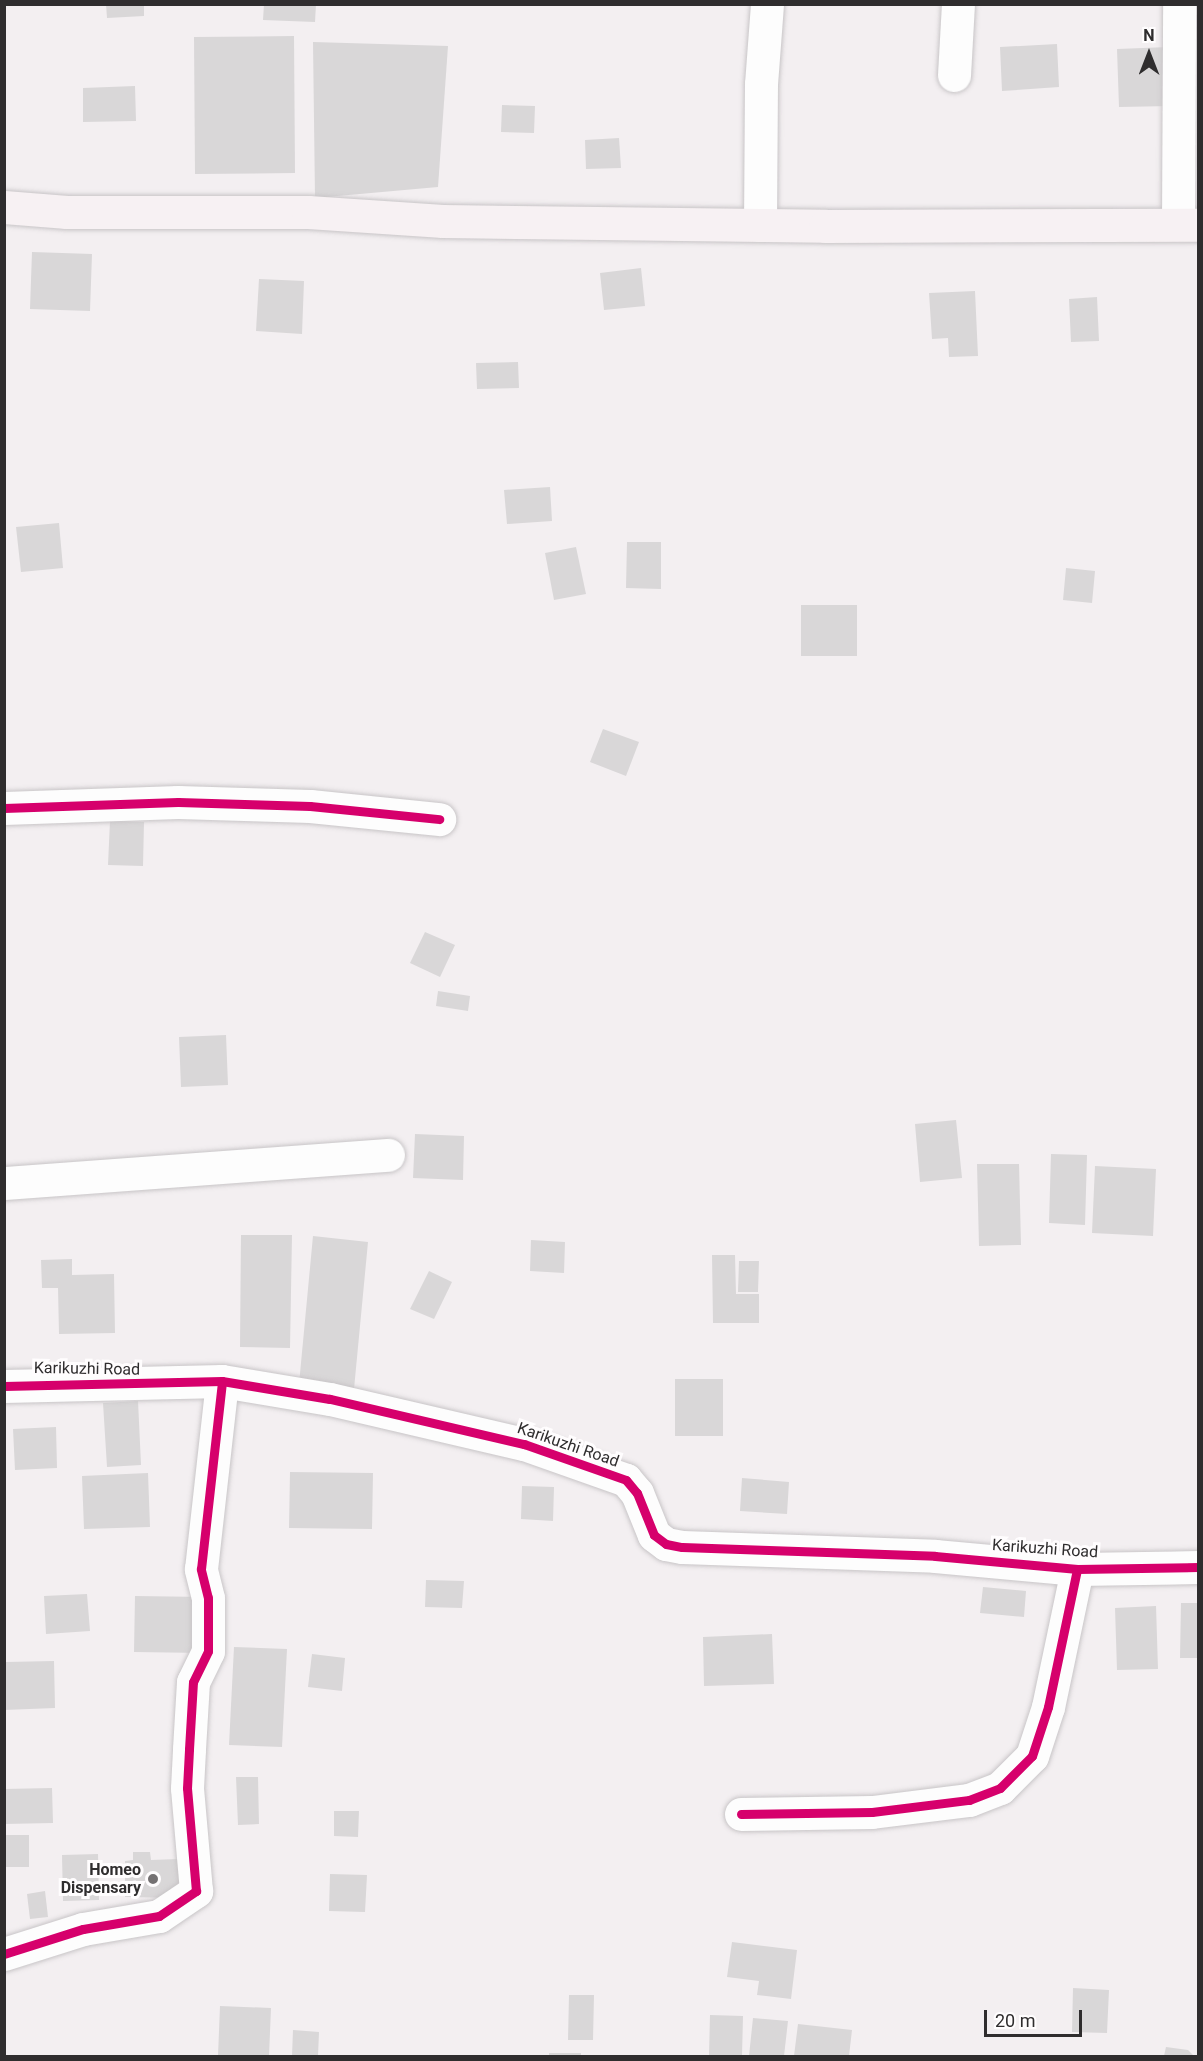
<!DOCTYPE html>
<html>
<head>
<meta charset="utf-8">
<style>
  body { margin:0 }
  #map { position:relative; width:1203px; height:2061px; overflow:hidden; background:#f3eff1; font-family:Roboto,sans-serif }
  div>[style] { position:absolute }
  .building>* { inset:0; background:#d9d7d8 }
  .roads { filter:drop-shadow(0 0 2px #c8c5c7) drop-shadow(0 0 2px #c8c5c7) }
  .minor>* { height:33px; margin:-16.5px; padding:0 16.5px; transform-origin:16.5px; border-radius:16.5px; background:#fdfdfd }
  .major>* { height:33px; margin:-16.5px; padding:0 16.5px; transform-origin:16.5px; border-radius:16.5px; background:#f7f1f3 }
  .cycleway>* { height:9px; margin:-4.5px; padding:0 4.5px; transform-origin:4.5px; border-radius:4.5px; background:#d6006c }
  .dots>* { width:16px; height:16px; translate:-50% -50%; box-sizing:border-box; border:3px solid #fffdfe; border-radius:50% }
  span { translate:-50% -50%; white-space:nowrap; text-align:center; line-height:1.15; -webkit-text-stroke:6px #fffdfe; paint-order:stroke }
  .street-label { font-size:16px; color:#2f2d2e }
  .poi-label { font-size:16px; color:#2f2d2e; font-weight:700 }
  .right { translate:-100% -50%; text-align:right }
  .frame { position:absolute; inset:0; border:6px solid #2f2d2e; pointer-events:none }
  .north { position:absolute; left:1119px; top:24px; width:60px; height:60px; -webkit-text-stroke:4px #fffdfe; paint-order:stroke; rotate:0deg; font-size:16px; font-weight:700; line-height:24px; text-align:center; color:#2f2d2e }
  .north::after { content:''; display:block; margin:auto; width:21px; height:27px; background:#2f2d2e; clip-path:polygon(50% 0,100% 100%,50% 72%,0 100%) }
  .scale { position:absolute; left:984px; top:2010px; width:98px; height:27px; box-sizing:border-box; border:3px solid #2f2d2e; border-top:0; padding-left:8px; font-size:18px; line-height:21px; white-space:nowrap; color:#2f2d2e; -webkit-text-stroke:4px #fffdfe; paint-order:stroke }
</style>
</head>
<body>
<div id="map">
  <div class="building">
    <div style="clip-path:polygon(106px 4px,144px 4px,144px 16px,107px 18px)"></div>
    <div style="clip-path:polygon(264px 4px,316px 4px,315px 22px,263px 20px)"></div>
    <div style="clip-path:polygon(294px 36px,295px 173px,195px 174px,194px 37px)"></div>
    <div style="clip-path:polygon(313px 42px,448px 46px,438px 187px,315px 198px)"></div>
    <div style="clip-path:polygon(1057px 44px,1059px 87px,1002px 91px,1000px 47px)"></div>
    <div style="clip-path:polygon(1169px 47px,1171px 106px,1119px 107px,1117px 49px)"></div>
    <div style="clip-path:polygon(135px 86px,136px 121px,83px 122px,83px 88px)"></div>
    <div style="clip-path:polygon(502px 105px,535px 106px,534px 133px,501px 132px)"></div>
    <div style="clip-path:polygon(619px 138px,621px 168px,586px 169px,585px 140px)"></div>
    <div style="clip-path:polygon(32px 252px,92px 254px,90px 311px,30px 309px)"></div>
    <div style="clip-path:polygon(641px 268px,645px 306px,604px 310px,600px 273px)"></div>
    <div style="clip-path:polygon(259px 279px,304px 281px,302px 334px,256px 331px)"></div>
    <div style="clip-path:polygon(975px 291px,978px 356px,949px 357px,948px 338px,932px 339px,929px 293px)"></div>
    <div style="clip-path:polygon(1097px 297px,1099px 341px,1071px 342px,1069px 299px)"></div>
    <div style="clip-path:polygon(518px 362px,519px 388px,477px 389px,476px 363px)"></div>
    <div style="clip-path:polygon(550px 487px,552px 521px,507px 524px,504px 490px)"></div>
    <div style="clip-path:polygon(59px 523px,63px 568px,21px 572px,16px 527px)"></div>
    <div style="clip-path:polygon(627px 542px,661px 542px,661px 589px,626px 588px)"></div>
    <div style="clip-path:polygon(576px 547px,586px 594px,554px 600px,545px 553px)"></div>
    <div style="clip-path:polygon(1066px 568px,1095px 571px,1092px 603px,1063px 600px)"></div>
    <div style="clip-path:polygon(801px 605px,857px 605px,857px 656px,801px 656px)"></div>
    <div style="clip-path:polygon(603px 729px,639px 742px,626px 776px,590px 762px)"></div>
    <div style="clip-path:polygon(110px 821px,144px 822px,143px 866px,108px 865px)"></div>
    <div style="clip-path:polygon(425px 932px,455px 945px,440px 977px,410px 963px)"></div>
    <div style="clip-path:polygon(438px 991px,470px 996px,468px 1011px,436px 1006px)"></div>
    <div style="clip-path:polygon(226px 1035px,228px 1085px,181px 1087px,179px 1037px)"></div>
    <div style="clip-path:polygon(956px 1120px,962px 1178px,920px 1182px,915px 1124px)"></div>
    <div style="clip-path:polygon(415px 1134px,464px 1136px,463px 1180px,413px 1178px)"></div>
    <div style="clip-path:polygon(1051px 1154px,1087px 1155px,1085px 1225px,1049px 1223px)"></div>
    <div style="clip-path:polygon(977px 1164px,1019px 1164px,1021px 1245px,979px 1246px)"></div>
    <div style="clip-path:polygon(1095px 1166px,1156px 1169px,1153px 1236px,1092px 1233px)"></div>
    <div style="clip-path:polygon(241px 1235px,292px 1235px,290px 1348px,240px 1347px)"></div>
    <div style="clip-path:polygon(313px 1236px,368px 1242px,354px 1389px,299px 1384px)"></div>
    <div style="clip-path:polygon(531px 1240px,565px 1242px,564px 1273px,530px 1271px)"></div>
    <div style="clip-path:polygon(712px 1255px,735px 1255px,736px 1294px,759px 1294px,759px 1323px,713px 1323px)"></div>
    <div style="clip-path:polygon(72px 1259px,72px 1275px,114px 1274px,115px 1333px,59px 1334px,58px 1288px,42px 1288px,41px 1260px)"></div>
    <div style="clip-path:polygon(739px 1261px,759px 1261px,758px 1292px,738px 1292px)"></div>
    <div style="clip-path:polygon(429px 1271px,452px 1282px,434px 1319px,410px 1309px)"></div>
    <div style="clip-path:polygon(675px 1379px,723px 1379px,723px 1436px,675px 1436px)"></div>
    <div style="clip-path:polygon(138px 1401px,141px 1465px,107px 1467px,103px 1403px)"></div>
    <div style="clip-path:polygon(56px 1427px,57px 1468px,15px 1470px,13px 1429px)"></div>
    <div style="clip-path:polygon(290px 1472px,373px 1473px,372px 1529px,289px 1528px)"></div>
    <div style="clip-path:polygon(148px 1473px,150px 1527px,84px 1529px,82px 1476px)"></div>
    <div style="clip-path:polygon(742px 1478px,789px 1482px,787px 1514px,740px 1511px)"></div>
    <div style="clip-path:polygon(522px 1486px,554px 1487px,553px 1521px,521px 1519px)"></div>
    <div style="clip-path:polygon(426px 1580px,464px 1581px,462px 1608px,425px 1607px)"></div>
    <div style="clip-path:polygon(983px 1587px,1026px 1591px,1024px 1617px,980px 1613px)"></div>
    <div style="clip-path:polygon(87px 1594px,90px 1631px,46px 1634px,44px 1596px)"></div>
    <div style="clip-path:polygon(135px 1596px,205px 1597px,204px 1653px,134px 1652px)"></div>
    <div style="clip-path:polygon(1181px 1603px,1198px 1603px,1198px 1658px,1180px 1658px)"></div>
    <div style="clip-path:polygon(1156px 1606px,1158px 1669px,1117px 1670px,1115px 1608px)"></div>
    <div style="clip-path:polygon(772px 1634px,774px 1684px,704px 1686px,703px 1637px)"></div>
    <div style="clip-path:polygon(234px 1647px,287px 1649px,282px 1747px,229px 1745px)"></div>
    <div style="clip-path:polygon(312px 1654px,345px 1658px,342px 1691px,308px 1687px)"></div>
    <div style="clip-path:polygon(54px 1661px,55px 1708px,4px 1710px,6px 1662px)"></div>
    <div style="clip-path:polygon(236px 1777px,258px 1777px,259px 1824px,238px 1825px)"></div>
    <div style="clip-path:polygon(52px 1788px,53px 1823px,4px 1824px,4px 1789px)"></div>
    <div style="clip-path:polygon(334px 1811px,359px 1811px,358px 1837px,334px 1836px)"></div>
    <div style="clip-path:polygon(4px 1835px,29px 1835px,29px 1867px,4px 1867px)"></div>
    <div style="clip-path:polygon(133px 1852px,150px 1852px,151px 1860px,179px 1859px,182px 1898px,125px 1897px,125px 1861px,133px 1860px)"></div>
    <div style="clip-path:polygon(98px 1854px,99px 1900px,63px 1901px,62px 1855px)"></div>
    <div style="clip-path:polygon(330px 1874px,367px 1875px,365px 1912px,329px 1911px)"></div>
    <div style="clip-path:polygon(45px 1891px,48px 1917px,30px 1919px,27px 1894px)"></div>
    <div style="clip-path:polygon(732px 1942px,797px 1950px,791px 1999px,757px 1995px,759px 1981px,727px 1977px)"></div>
    <div style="clip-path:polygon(1073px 1988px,1109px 1990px,1107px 2033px,1072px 2032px)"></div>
    <div style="clip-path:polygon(569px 1995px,594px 1995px,593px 2040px,568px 2040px)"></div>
    <div style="clip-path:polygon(220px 2006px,271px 2008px,269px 2056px,218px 2056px)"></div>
    <div style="clip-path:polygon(710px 2015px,743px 2016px,742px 2056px,709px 2056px)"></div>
    <div style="clip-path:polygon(753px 2018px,788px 2021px,784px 2056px,749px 2056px)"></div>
    <div style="clip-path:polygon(798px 2024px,852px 2030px,849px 2056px,794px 2056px)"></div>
    <div style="clip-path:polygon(293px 2030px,319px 2032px,318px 2056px,292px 2056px)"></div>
    <div style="clip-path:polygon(1166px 2047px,1188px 2050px,1194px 2056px,1164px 2056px)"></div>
    <div style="clip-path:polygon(549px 2053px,581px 2053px,581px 2056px,549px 2056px)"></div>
  </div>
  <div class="roads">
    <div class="minor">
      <div style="left:954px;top:75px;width:71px;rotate:-86.8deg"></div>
      <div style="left:1178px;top:224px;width:220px;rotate:-89.7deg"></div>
      <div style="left:760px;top:225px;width:141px;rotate:-89.6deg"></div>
      <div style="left:761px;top:84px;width:80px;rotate:-85.7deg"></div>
      <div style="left:4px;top:808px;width:174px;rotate:-2deg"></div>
      <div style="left:178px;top:802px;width:132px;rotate:1.7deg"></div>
      <div style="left:310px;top:806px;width:130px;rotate:5.8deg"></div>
      <div style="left:4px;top:1183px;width:385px;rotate:-4.2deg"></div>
      <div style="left:4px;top:1386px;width:218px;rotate:-1.3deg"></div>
      <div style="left:222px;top:1381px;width:109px;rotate:9.5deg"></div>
      <div style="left:330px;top:1399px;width:199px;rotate:13.1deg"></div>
      <div style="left:524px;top:1444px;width:108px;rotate:19.4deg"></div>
      <div style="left:626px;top:1480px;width:17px;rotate:50deg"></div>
      <div style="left:637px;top:1493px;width:45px;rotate:68deg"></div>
      <div style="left:654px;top:1535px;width:15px;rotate:37deg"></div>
      <div style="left:666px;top:1544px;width:16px;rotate:11deg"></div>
      <div style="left:682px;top:1547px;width:253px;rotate:2deg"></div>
      <div style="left:935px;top:1556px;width:143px;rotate:5.2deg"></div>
      <div style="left:1077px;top:1569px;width:121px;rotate:-0.9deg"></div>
      <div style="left:741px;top:1814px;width:131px;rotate:-0.9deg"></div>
      <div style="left:872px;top:1812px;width:98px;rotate:-7.1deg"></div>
      <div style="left:969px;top:1800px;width:33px;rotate:-21deg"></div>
      <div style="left:1000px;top:1788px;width:45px;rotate:-45deg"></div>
      <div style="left:1032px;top:1756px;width:52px;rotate:-71.9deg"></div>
      <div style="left:1048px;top:1707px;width:141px;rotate:-78.1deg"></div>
      <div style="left:4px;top:1954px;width:83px;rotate:-17.6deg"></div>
      <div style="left:83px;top:1929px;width:77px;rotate:-9.7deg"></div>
      <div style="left:159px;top:1916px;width:45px;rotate:-34deg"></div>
      <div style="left:196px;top:1891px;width:103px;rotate:-95deg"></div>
      <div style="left:187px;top:1788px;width:39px;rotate:-87deg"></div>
      <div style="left:189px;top:1749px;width:67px;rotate:-86.6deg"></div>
      <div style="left:193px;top:1682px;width:34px;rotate:-64deg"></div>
      <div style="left:208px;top:1651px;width:53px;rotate:-90deg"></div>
      <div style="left:208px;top:1598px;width:30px;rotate:-104deg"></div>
      <div style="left:201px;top:1569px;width:189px;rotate:-83.6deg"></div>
    </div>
    <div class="major">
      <div style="left:4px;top:207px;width:63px;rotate:4.5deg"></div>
      <div style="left:67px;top:212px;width:241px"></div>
      <div style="left:308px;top:212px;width:135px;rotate:3.8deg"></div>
      <div style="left:443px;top:221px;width:382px;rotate:0.7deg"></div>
      <div style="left:825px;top:226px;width:373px;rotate:-0.2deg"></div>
    </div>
  </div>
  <div class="cycleway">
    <div style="left:4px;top:808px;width:174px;rotate:-2deg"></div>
    <div style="left:178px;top:802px;width:132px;rotate:1.7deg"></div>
    <div style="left:310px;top:806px;width:130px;rotate:5.8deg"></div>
    <div style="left:4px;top:1386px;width:218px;rotate:-1.3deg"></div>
    <div style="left:222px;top:1381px;width:109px;rotate:9.5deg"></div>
    <div style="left:330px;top:1399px;width:199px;rotate:13.1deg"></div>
    <div style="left:524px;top:1444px;width:108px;rotate:19.4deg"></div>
    <div style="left:626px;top:1480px;width:17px;rotate:50deg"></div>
    <div style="left:637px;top:1493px;width:45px;rotate:68deg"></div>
    <div style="left:654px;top:1535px;width:15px;rotate:37deg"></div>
    <div style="left:666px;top:1544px;width:16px;rotate:11deg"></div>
    <div style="left:682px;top:1547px;width:253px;rotate:2deg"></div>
    <div style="left:935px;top:1556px;width:143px;rotate:5.2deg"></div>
    <div style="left:1077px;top:1569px;width:121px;rotate:-0.9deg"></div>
    <div style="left:741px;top:1814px;width:131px;rotate:-0.9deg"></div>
    <div style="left:872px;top:1812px;width:98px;rotate:-7.1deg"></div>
    <div style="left:969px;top:1800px;width:33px;rotate:-21deg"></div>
    <div style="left:1000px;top:1788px;width:45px;rotate:-45deg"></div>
    <div style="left:1032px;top:1756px;width:52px;rotate:-71.9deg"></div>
    <div style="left:1048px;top:1707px;width:141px;rotate:-78.1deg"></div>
    <div style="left:4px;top:1954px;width:83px;rotate:-17.6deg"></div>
    <div style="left:83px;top:1929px;width:77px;rotate:-9.7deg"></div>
    <div style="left:159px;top:1916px;width:45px;rotate:-34deg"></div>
    <div style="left:196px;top:1891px;width:103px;rotate:-95deg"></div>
    <div style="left:187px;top:1788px;width:39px;rotate:-87deg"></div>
    <div style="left:189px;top:1749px;width:67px;rotate:-86.6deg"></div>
    <div style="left:193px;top:1682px;width:34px;rotate:-64deg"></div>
    <div style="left:208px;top:1651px;width:53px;rotate:-90deg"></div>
    <div style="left:208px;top:1598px;width:30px;rotate:-104deg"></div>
    <div style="left:201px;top:1569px;width:189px;rotate:-83.6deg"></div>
  </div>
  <div class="dots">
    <div style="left:153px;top:1879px;background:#747172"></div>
  </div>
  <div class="street-label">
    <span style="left:87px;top:1369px;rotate:1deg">Karikuzhi Road</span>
    <span style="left:568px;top:1445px;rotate:19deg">Karikuzhi Road</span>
    <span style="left:1045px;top:1549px;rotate:4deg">Karikuzhi Road</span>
  </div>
  <div class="poi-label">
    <span class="right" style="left:141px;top:1879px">Homeo<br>Dispensary</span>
  </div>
  <div class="frame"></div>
  <div class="north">N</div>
  <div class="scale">20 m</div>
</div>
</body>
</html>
